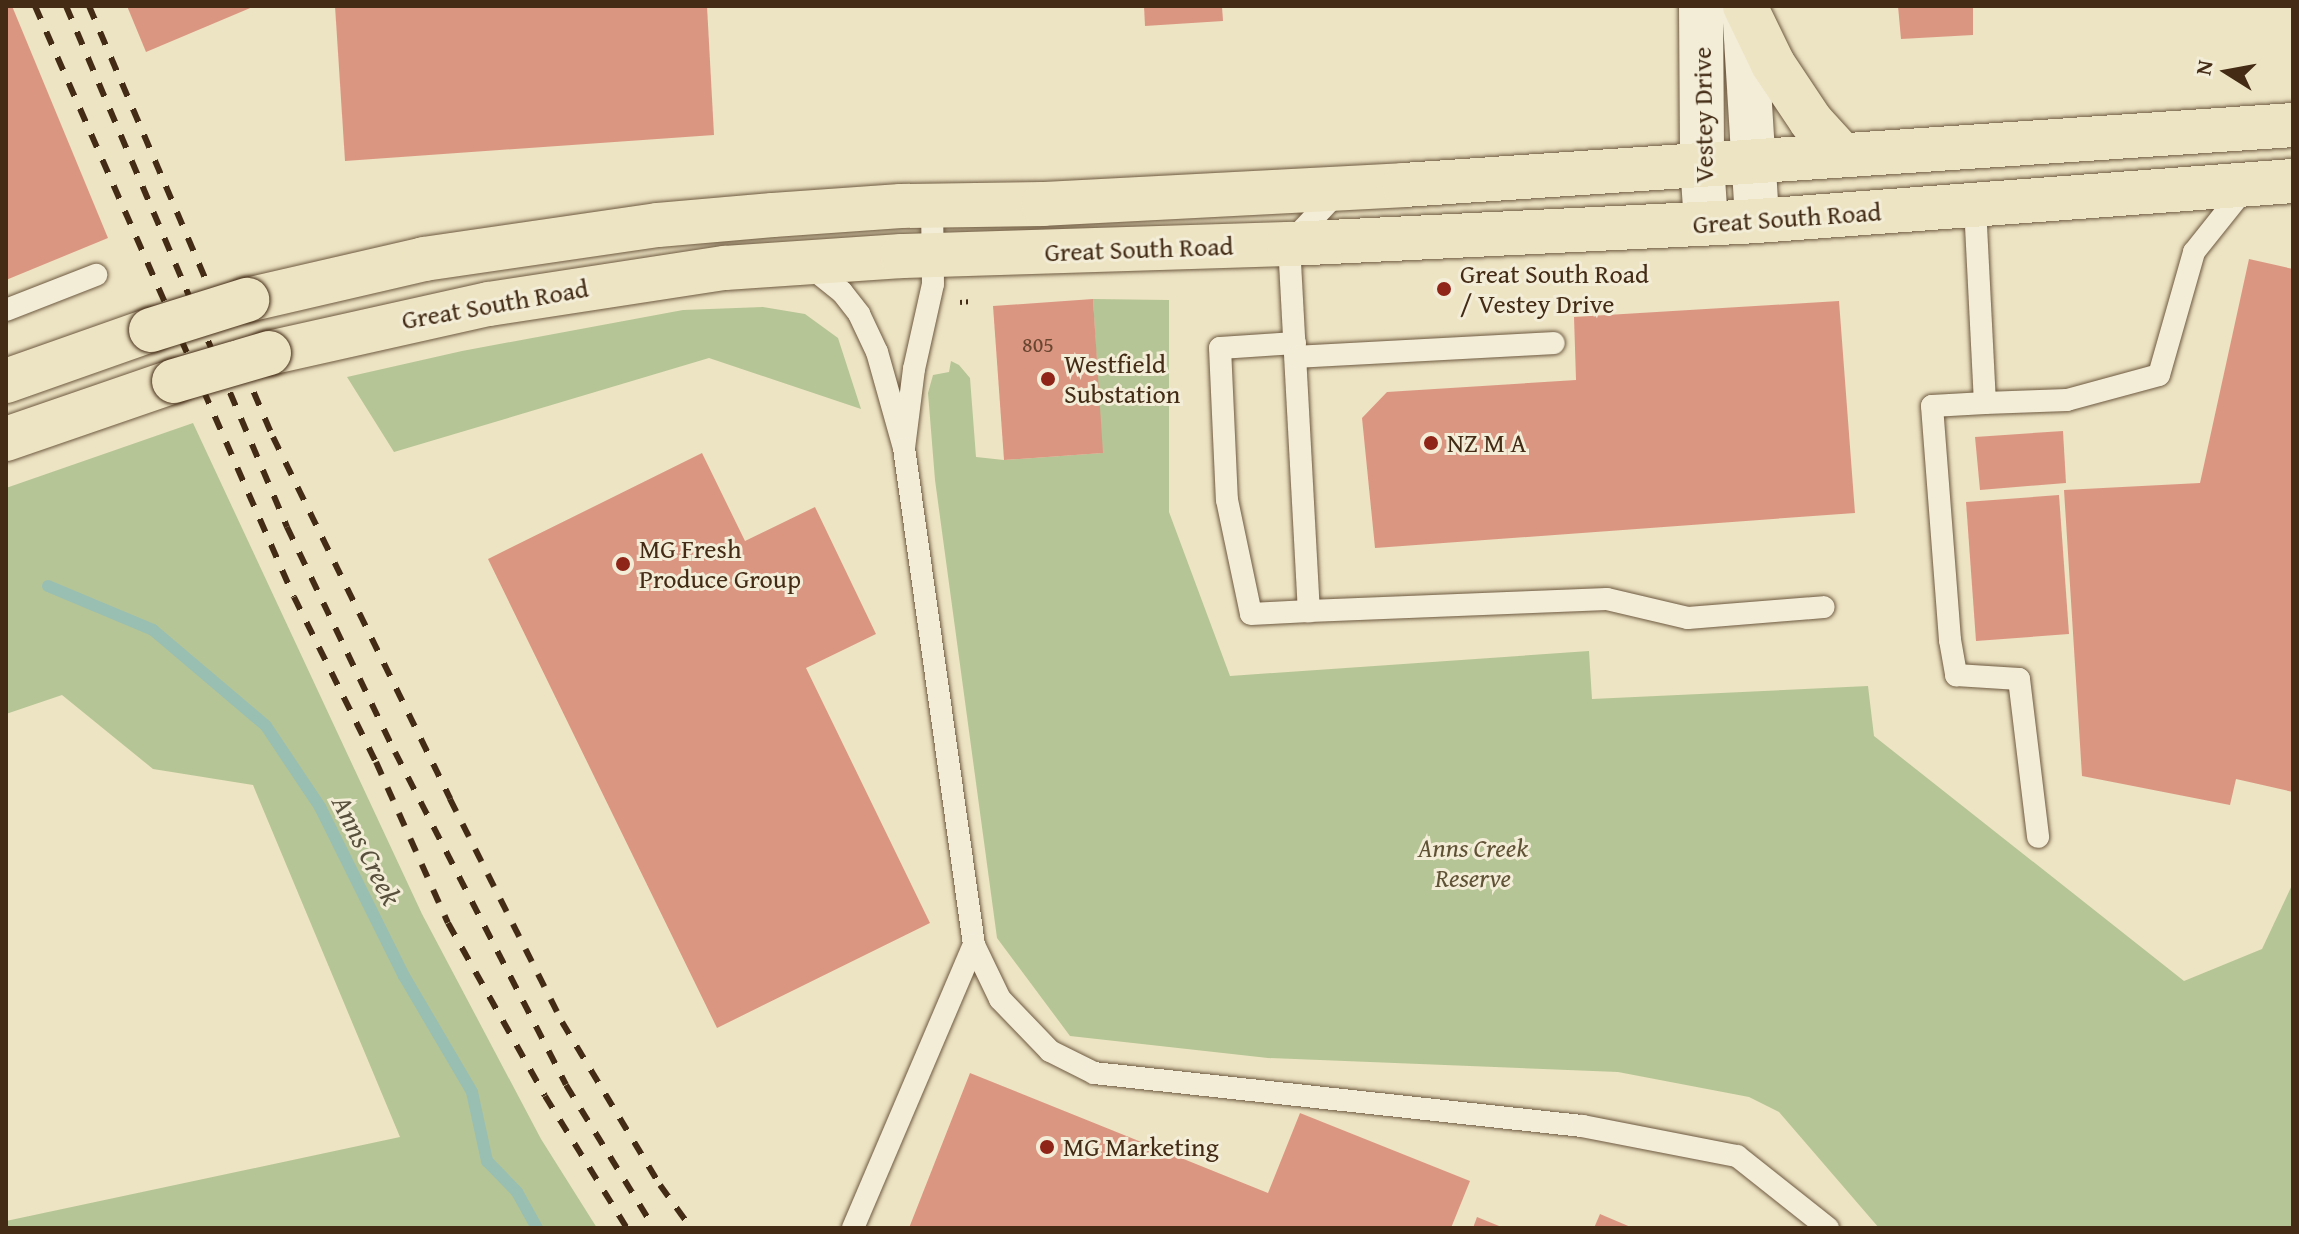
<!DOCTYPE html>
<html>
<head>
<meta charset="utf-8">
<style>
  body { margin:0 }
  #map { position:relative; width:2299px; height:1234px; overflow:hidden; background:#ede4c3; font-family:"Gentium Book Plus",serif }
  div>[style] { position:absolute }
  .green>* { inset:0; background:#b6c595 }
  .stream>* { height:12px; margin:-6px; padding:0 6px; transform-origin:6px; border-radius:6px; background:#99bfb3 }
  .building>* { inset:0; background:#db9682 }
  .path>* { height:5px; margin-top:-2.5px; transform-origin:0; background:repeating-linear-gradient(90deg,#432b15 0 2px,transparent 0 6px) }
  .roads { filter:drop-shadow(0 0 2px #6e5940) drop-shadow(0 0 2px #6e5940) }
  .lane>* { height:22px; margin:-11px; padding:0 11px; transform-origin:11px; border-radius:11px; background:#f3edd8 }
  .secondary>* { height:44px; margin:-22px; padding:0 22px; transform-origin:22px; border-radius:22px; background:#f3edd8 }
  .primary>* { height:44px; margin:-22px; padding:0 22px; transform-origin:22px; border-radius:22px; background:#ede4c3 }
  .rail>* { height:6px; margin-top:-3px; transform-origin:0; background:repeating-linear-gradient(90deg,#432b15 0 14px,transparent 0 28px) }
  .bridges { filter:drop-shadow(0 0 2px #432b15) drop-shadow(0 0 2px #432b15) }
  .primary-bridge>* { height:44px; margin:-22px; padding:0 22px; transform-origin:22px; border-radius:22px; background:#ede4c3 }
  .dots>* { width:22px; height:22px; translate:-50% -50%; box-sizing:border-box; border:4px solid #f3edd8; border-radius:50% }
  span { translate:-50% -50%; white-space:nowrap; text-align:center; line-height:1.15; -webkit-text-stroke:6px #f3edd8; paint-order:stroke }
  .number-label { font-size:22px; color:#694630 }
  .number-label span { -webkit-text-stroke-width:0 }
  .street-label { font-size:26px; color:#432b15 }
  .poi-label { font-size:26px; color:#432b15 }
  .left { translate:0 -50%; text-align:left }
  .park-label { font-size:26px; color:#605235; font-style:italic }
  .water-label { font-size:28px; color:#58503c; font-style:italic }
  .frame { position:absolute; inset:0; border:8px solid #432b15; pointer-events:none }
  .north { position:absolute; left:2187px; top:32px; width:80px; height:80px; -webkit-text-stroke:6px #f3edd8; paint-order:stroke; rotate:281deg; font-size:22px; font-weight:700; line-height:32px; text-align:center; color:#432b15 }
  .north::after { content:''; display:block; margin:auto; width:28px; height:36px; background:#432b15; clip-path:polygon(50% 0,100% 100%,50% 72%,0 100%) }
</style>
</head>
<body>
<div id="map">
  <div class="green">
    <div style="clip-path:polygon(1093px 299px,1169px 300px,1169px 512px,1230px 676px,1589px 651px,1592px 699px,1868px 686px,1874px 736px,2184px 981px,2262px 949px,2293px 883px,2293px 1228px,1879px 1228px,1779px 1112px,1749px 1097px,1618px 1072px,1268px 1058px,1070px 1036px,997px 938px,935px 480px,928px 393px,933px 375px,949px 372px,951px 361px,959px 365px,970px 378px,976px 457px,1004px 460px,1102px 453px)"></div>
    <div style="clip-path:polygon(763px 307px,805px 314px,838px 338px,861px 409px,709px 358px,394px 452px,347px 377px,462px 351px,683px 310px)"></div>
    <div style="clip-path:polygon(193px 423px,422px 914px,541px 1139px,597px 1228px,6px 1228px,6px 1221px,400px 1137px,253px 785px,153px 769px,62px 695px,6px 714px,6px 488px)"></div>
  </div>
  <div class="stream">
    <div style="left:48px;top:586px;width:114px;rotate:22.7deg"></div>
    <div style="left:153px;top:630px;width:148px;rotate:40.3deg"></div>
    <div style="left:266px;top:726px;width:97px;rotate:56.3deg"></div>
    <div style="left:320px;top:807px;width:189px;rotate:63.6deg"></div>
    <div style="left:404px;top:976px;width:134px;rotate:59.6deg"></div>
    <div style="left:472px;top:1092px;width:71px;rotate:77.7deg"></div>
    <div style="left:487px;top:1161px;width:43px;rotate:45.9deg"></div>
    <div style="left:517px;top:1192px;width:41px;rotate:60.9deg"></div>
  </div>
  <div class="building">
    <div style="clip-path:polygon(6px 6px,12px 6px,108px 238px,6px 280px)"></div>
    <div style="clip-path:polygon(127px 6px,255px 6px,146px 52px)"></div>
    <div style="clip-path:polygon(335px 6px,707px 6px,714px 135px,345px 161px)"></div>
    <div style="clip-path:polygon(1144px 6px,1222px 6px,1223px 21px,1145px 26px)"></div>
    <div style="clip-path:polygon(1898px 6px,1973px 6px,1973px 35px,1901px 39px)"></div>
    <div style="clip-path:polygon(2249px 259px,2293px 269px,2293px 792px,2236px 779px,2230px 805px,2082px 776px,2064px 490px,2200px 483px)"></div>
    <div style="clip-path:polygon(1093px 299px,1103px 453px,1004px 460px,993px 306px)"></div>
    <div style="clip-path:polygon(1839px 301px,1855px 513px,1375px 548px,1362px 418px,1387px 392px,1576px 380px,1574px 317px)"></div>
    <div style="clip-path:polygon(2063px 431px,2066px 483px,1980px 490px,1975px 437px)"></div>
    <div style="clip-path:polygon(702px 453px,745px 541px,815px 507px,876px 634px,806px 668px,930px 923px,717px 1028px,488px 559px)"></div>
    <div style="clip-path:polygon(2059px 495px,2069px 634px,1976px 641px,1966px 502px)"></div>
    <div style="clip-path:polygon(970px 1073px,1268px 1193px,1300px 1113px,1470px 1181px,1451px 1228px,909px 1228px)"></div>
    <div style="clip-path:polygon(1600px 1214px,1633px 1228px,1594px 1228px)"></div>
    <div style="clip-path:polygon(1477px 1217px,1504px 1228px,1473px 1228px)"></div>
  </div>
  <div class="path">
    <div style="left:960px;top:302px;width:11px;rotate:-5deg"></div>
  </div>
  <div class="roads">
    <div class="lane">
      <div style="left:1340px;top:190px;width:74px;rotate:133.4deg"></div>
      <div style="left:1289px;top:244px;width:368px;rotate:86.9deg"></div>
      <div style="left:1309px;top:611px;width:298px;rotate:-2.3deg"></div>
      <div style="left:1607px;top:599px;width:83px;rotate:13.2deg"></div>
      <div style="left:1688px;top:618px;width:136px;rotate:-4.6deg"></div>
      <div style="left:1975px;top:206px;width:197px;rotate:87.1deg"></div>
      <div style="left:1985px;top:403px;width:82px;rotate:-2.1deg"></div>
      <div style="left:2067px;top:400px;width:95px;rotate:-15.2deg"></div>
      <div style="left:2159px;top:375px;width:128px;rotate:-74.1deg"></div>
      <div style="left:2194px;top:252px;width:82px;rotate:-51.4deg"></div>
      <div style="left:808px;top:265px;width:43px;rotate:38.5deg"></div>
      <div style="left:842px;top:292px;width:28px;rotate:52deg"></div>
      <div style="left:859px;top:314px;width:42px;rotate:64.7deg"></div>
      <div style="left:877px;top:352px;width:100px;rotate:74.3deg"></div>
      <div style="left:904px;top:448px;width:80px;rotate:-82.8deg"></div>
      <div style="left:914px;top:369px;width:87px;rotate:-77.4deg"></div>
      <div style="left:933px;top:284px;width:79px;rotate:-90.7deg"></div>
      <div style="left:6px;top:310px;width:97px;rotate:-21.3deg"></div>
      <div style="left:1295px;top:343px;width:75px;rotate:176.2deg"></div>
      <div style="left:1220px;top:348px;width:152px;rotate:87.4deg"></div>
      <div style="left:1227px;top:500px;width:116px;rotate:78.1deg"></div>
      <div style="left:1251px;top:614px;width:58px;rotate:-3deg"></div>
      <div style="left:1296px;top:357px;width:258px;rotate:-3.1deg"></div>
      <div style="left:1985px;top:403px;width:53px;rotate:176.8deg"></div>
      <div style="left:1932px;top:406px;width:235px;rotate:85.6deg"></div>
      <div style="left:1950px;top:640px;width:36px;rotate:80deg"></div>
      <div style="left:1956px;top:675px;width:63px;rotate:3.6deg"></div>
      <div style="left:2019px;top:679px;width:159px;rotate:83.1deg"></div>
      <div style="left:904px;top:448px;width:502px;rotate:81.98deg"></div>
      <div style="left:974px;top:945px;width:60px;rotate:64.3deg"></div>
      <div style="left:1000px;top:999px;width:72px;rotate:46.1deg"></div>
      <div style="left:1050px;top:1051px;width:49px;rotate:26.6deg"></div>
      <div style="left:1094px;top:1073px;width:491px;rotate:6.2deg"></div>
      <div style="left:1582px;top:1126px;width:158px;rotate:11deg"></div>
      <div style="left:1737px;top:1156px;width:116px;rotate:38.4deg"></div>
      <div style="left:853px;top:1228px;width:308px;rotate:-66.9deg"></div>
    </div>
    <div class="secondary">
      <div style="left:1701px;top:6px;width:158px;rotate:89.6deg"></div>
      <div style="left:1702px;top:164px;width:59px;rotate:86.1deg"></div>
      <div style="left:1744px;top:6px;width:215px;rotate:86.5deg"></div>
    </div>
    <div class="primary">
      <div style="left:1745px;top:6px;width:64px;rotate:64.2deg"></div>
      <div style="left:1773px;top:64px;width:69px;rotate:56.3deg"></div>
      <div style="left:1811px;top:121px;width:46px;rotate:47.6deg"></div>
      <div style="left:247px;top:300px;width:182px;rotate:-13deg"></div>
      <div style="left:424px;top:259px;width:236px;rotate:-8.3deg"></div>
      <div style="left:658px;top:225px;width:115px;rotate:-5deg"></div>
      <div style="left:773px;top:215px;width:128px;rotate:-4deg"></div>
      <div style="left:901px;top:206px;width:142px;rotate:-0.8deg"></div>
      <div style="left:1043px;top:204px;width:361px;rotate:-3deg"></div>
      <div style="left:1404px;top:185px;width:891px;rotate:-3.86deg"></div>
      <div style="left:269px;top:353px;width:225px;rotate:-12.6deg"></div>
      <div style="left:489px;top:304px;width:239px;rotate:-8.7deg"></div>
      <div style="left:725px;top:268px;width:177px;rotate:-3.9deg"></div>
      <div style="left:902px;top:256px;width:387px;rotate:-1.8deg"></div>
      <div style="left:1289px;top:244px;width:469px;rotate:-2.8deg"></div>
      <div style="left:1757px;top:221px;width:537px;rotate:-4.27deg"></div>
      <div style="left:6px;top:381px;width:154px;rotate:-19.4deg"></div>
      <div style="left:6px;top:439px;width:178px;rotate:-19deg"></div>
    </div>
  </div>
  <div class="rail">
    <div style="left:35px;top:6px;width:645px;rotate:66.34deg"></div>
    <div style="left:294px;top:597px;width:184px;rotate:63.6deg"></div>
    <div style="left:376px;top:762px;width:176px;rotate:65.9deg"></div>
    <div style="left:448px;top:923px;width:198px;rotate:60.7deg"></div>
    <div style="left:545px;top:1096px;width:155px;rotate:58.2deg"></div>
    <div style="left:66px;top:6px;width:566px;rotate:67.01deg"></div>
    <div style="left:287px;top:527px;width:250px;rotate:64.4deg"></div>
    <div style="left:395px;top:752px;width:374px;rotate:62.8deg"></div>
    <div style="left:566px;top:1085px;width:168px;rotate:58.4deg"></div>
    <div style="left:89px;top:6px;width:469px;rotate:66.9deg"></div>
    <div style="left:273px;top:437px;width:403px;rotate:63.9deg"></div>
    <div style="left:450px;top:799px;width:250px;rotate:63.3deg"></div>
    <div style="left:562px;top:1022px;width:190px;rotate:59deg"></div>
    <div style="left:660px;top:1185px;width:53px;rotate:54.2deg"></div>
  </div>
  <div class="bridges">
    <div class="primary-bridge">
      <div style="left:151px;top:330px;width:101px;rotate:-17.4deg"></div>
      <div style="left:174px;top:381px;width:99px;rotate:-16.4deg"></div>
    </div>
  </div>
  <div class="dots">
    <div style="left:1444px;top:289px;background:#8f2418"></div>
    <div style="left:1048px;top:379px;background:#8f2418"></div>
    <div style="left:1431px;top:443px;background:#8f2418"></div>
    <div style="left:623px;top:564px;background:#8f2418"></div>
    <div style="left:1047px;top:1147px;background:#8f2418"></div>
  </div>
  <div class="number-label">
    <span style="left:1038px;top:345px">805</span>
  </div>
  <div class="street-label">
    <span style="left:1703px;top:115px;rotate:-91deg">Vestey Drive</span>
    <span style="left:1787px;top:218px;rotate:-4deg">Great South Road</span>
    <span style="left:1139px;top:249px;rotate:-2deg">Great South Road</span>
    <span style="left:495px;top:304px;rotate:-10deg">Great South Road</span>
  </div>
  <div class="poi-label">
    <span class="left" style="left:1460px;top:289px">Great South Road<br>/ Vestey Drive</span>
    <span class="left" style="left:1064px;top:379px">Westfield<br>Substation</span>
    <span class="left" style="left:1447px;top:443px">NZ M A</span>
    <span class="left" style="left:639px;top:564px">MG Fresh<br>Produce Group</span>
    <span class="left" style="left:1063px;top:1147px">MG Marketing</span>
  </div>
  <div class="park-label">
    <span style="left:1473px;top:863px">Anns Creek<br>Reserve</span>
  </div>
  <div class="water-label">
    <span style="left:367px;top:850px;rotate:63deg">Anns Creek</span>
  </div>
  <div class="frame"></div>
  <div class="north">N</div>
</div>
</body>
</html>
